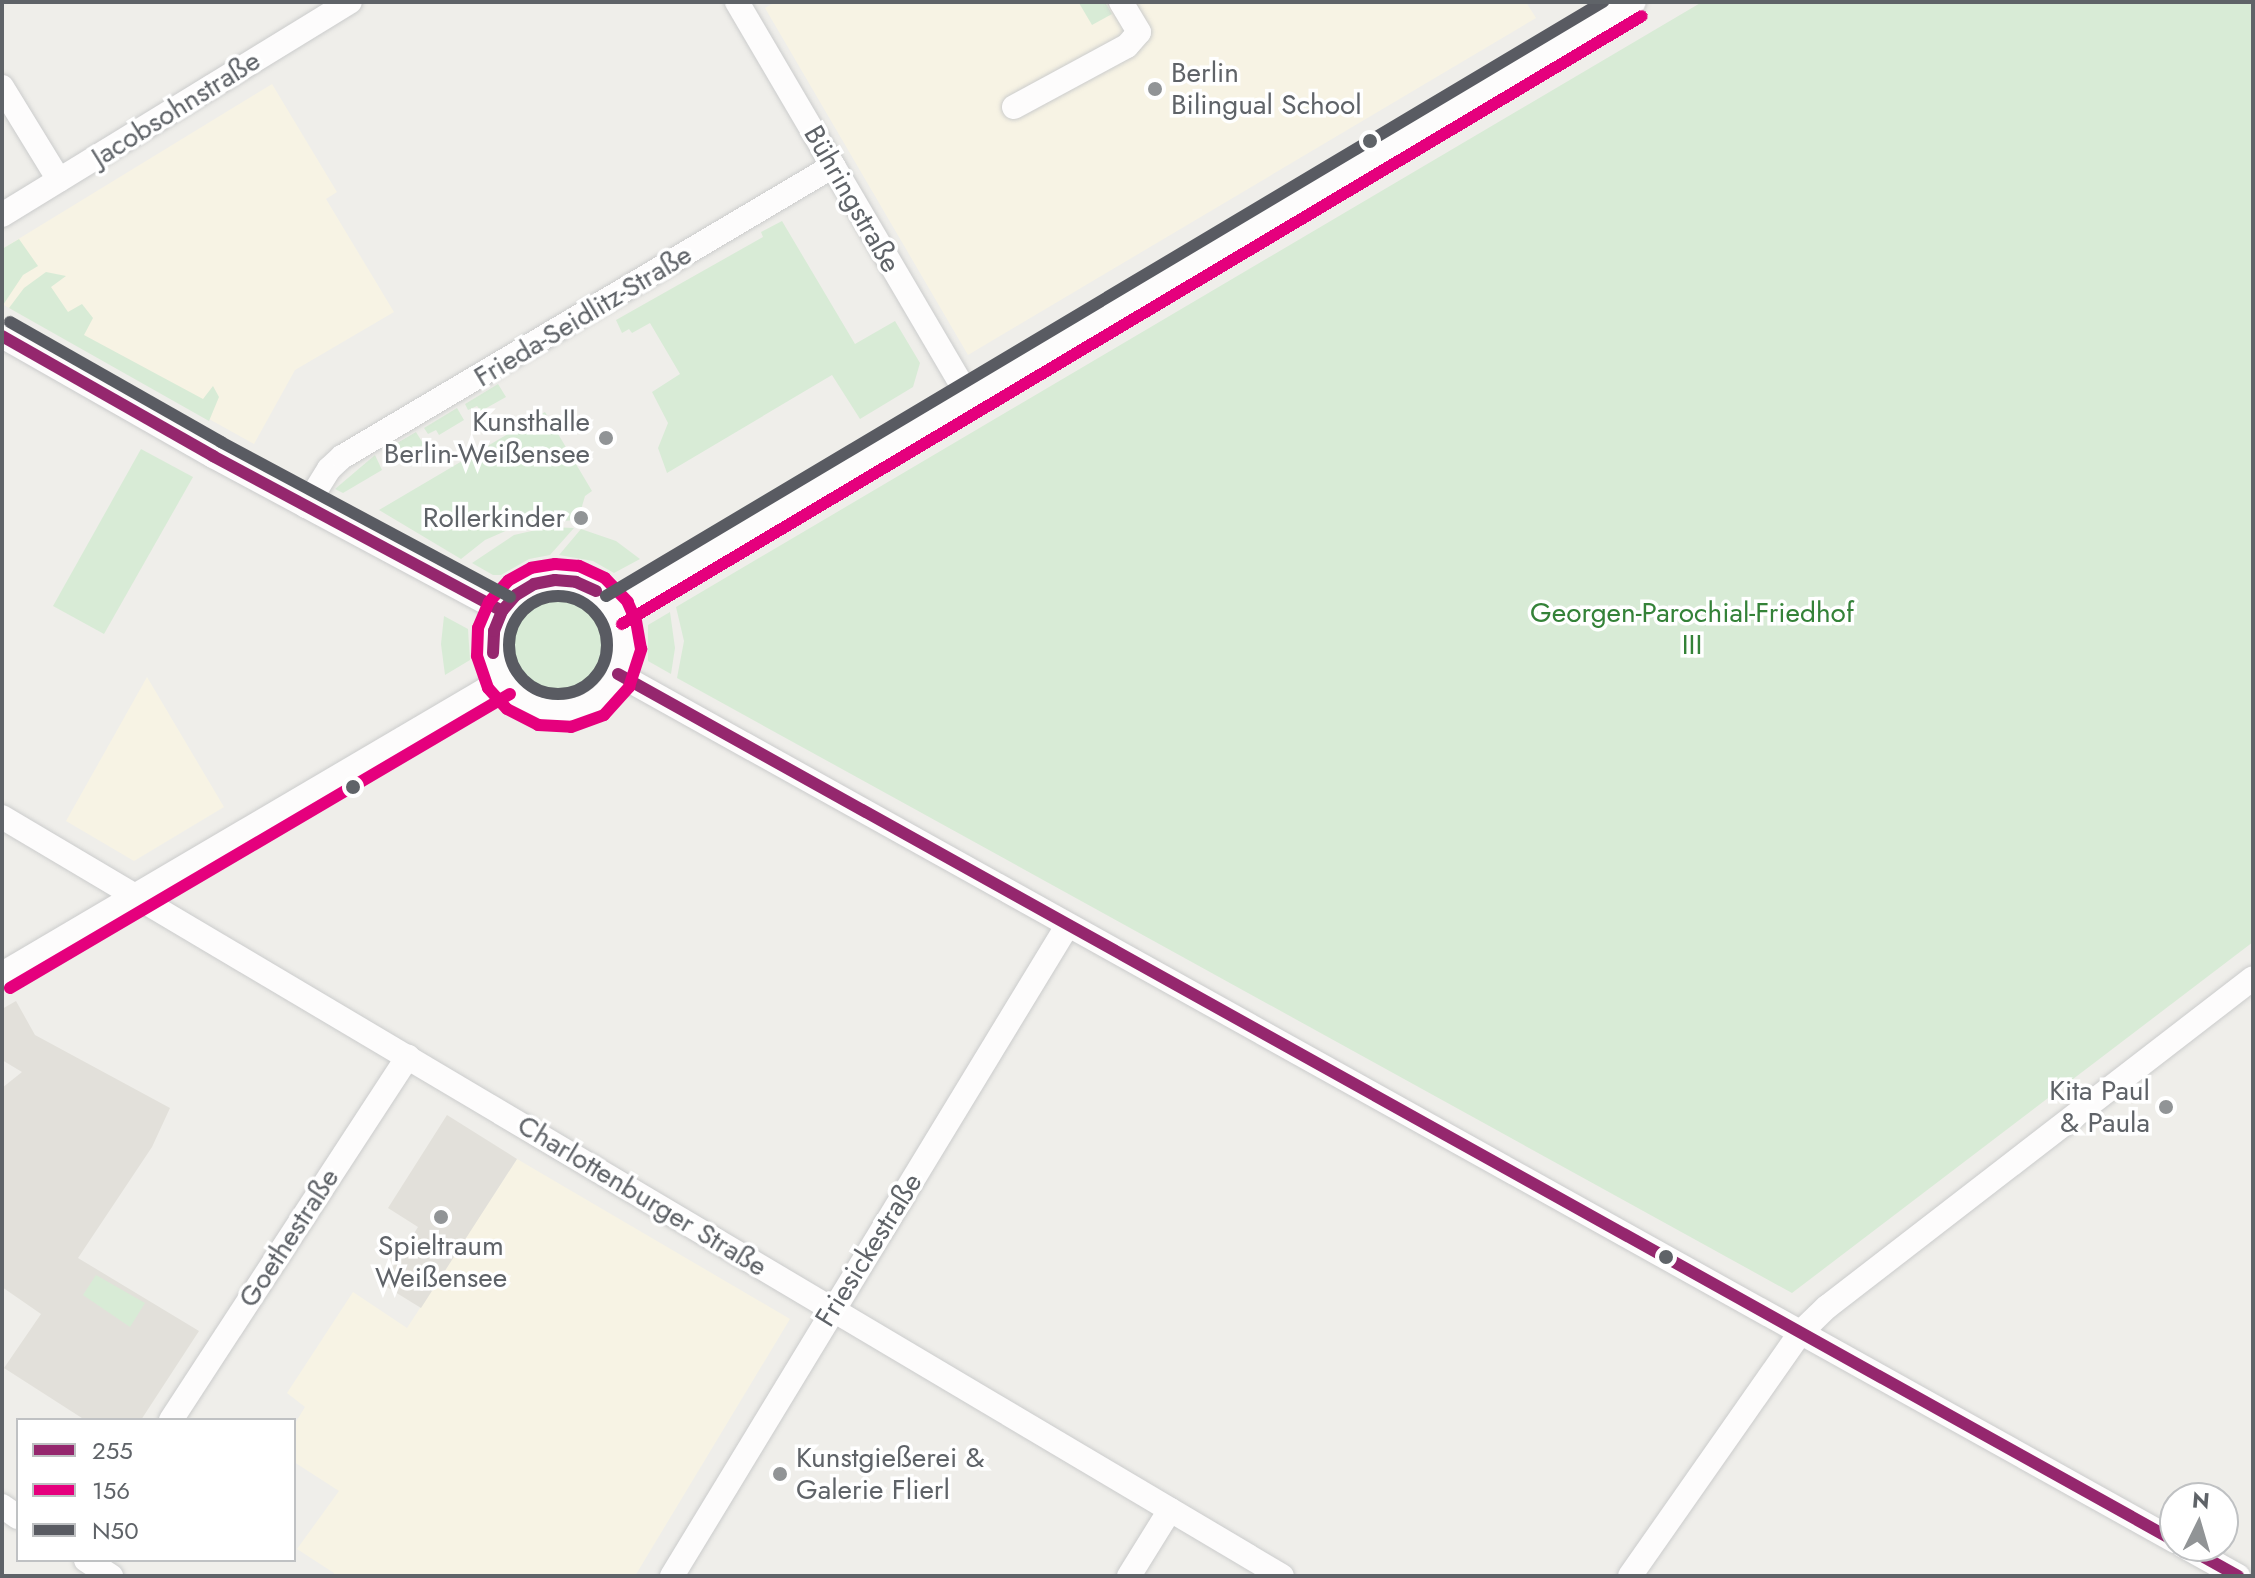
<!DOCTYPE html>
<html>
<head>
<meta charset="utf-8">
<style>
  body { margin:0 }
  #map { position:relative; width:2255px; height:1578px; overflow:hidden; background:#efeeea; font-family:Jost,sans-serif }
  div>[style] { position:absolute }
  .commercial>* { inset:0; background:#f7f3e4 }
  .education>* { inset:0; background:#e2e0da }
  .green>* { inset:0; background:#d8ebd6 }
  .round { border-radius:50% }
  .roads { filter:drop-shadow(0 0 2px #cbcccc) drop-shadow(0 0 2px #cbcccc) }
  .minor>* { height:24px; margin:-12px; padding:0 12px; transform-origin:12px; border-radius:12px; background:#fdfcfc }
  .minor>.ring { margin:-12px; padding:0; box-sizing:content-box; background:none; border:24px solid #fdfcfc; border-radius:50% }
  .bus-1>* { height:12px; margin:-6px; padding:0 6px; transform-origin:6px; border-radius:6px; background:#95276e }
  .bus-2>* { height:12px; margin:-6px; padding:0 6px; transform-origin:6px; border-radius:6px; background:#e5007d }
  .bus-3>* { height:12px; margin:-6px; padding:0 6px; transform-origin:6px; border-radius:6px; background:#595b62 }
  .bus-3>.ring { margin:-6px; padding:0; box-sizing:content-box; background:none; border:12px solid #595b62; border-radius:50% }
  .dots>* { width:22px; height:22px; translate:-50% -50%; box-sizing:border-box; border:4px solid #fff; border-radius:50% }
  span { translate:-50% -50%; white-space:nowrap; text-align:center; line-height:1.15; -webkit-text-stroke:7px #fff; paint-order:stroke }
  .poi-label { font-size:28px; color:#5f6368 }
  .left { translate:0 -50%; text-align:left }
  .right { translate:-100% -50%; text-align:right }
  .street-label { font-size:28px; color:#5f6368 }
  .park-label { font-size:28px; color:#348238 }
  .frame { position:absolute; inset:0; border:4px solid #5f6368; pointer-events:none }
  .legend { position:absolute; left:16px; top:1418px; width:280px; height:144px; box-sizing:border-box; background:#fff; border:2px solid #bfc1c3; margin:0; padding:10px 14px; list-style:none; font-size:24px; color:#5f6368 }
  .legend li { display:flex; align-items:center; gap:16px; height:40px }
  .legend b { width:40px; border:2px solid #bfc1c3 }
  .north { position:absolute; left:2159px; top:1482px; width:80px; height:80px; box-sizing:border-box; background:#fff; border:2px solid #bfc1c3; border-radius:50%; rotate:5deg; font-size:22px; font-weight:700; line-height:32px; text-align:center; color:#5f6368 }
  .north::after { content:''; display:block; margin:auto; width:28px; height:36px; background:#919496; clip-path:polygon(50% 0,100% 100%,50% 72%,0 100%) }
</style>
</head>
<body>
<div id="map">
  <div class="commercial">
    <div style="clip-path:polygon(775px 2px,1526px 2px,1536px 18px,968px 355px,765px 8px)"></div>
    <div style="clip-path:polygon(272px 84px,337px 192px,326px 199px,394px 312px,295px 370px,254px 444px,2px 304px,2px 249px)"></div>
    <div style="clip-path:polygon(147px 677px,224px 807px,134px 861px,66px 821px)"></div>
    <div style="clip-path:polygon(517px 1159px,790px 1319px,635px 1576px,333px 1576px,334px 1573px,297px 1549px,339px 1491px,294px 1462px,294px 1425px,305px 1407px,287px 1393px,353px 1292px,407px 1328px)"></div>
  </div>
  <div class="education">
    <div style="clip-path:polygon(16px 1001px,35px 1035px,170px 1108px,152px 1147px,78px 1258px,199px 1331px,141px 1420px,85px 1420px,4px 1368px,41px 1314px,2px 1287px,2px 1088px,22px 1072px,2px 1060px,2px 1009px)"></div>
    <div style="clip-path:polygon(447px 1115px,517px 1159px,421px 1308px,382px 1284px,418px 1227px,388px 1208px)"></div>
  </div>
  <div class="green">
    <div style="clip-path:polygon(1105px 2px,1112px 14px,1092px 25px,1079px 3px)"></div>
    <div style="clip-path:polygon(1702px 2px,2253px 2px,2253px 942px,1792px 1293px,677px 678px,684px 641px,676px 607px)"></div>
    <div style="clip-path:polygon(782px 221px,855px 344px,895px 321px,920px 363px,913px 387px,860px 419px,832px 375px,667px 473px,658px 448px,668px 423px,652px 392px,680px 374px,650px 323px,632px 333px,629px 329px,622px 333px,616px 320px,763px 237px,761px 232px)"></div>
    <div style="clip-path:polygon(19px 239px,38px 266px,23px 275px,3px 305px,2px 249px)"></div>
    <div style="clip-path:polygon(46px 272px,66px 276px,51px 287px,68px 312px,82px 304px,93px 318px,84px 335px,203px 399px,213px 386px,219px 397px,209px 421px,9px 308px,24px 288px)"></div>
    <div style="clip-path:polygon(498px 384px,506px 397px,481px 411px,477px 406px,468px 410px,465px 404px)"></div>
    <div style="clip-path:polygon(457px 408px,464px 420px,439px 435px,436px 430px,428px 434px,424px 428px)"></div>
    <div style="clip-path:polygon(545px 412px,592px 491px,585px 496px,578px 520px,524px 523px,485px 540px,461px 559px,379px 510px)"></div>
    <div style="clip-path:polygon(416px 432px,424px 445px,399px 459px,395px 454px,386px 459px,382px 452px)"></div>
    <div style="clip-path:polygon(141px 449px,193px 477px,104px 634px,53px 606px)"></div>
    <div style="clip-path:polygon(375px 455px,382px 470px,343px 493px,335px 489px)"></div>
    <div style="clip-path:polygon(549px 527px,574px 528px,550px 555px,529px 559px,501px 575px,493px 575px,472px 563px,514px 535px)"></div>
    <div style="clip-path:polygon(581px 529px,616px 541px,640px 559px,614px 573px,593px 561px,559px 555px)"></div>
    <div class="round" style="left:508px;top:594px;width:102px;height:102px"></div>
    <div style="clip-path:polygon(670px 612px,675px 648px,671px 674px,648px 661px,648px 625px)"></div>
    <div style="clip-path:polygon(444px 616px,468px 629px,470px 660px,445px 675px,441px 644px)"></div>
    <div style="clip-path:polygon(96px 1275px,145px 1303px,130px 1327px,83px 1295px)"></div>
  </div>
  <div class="roads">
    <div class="minor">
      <div style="left:737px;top:2px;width:457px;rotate:59.6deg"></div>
      <div style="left:2px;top:87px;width:109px;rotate:58.5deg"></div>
      <div style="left:1014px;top:107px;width:128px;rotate:-28.4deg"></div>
      <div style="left:1127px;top:46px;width:18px;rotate:-49deg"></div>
      <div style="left:1139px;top:32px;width:35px;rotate:-121deg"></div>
      <div style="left:2px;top:215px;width:408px;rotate:-31.5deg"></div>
      <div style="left:2px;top:336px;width:243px;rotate:29.6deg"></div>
      <div style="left:213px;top:456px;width:328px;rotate:28.2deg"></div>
      <div style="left:306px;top:506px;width:44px;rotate:-58.1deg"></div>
      <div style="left:329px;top:469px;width:18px;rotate:-43deg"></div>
      <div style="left:342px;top:457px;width:571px;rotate:-30.65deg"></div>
      <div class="ring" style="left:493px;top:580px;width:108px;height:108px"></div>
      <div style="left:614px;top:610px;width:1187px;rotate:-30.8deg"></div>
      <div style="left:618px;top:674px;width:1782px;rotate:29.11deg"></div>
      <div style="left:2px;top:817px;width:1488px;rotate:30.67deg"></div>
      <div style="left:2px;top:974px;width:580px;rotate:-30.46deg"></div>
      <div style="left:171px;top:1420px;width:434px;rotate:-56.9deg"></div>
      <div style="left:2px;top:1506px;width:19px;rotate:35deg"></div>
      <div style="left:2184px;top:1546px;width:62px;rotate:29.1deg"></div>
      <div style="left:86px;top:1560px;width:30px;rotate:33deg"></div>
      <div style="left:672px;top:1576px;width:761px;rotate:-58.71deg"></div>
      <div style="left:1129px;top:1576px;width:78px;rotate:-58.2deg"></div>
      <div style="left:1630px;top:1576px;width:298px;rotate:-55deg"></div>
      <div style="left:1801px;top:1332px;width:36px;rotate:-44deg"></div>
      <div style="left:1827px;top:1307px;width:538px;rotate:-37.68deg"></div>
    </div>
  </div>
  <div class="bus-1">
    <div style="left:2px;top:336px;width:243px;rotate:29.6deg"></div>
    <div style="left:213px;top:456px;width:328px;rotate:28.2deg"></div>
    <div style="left:493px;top:653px;width:22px;rotate:-87deg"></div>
    <div style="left:494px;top:631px;width:22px;rotate:-68deg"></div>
    <div style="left:502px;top:611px;width:21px;rotate:-49deg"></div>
    <div style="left:516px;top:595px;width:21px;rotate:-31deg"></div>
    <div style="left:534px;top:584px;width:21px;rotate:-11deg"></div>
    <div style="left:555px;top:580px;width:21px;rotate:5deg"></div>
    <div style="left:576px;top:582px;width:22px;rotate:24deg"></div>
    <div style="left:618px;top:674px;width:1782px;rotate:29.11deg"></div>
    <div style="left:2184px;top:1546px;width:62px;rotate:29.1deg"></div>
  </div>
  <div class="bus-2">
    <div style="left:628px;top:602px;width:33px;rotate:-134deg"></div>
    <div style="left:605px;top:578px;width:29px;rotate:-155deg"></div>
    <div style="left:579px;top:566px;width:24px;rotate:-175deg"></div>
    <div style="left:555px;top:564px;width:24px;rotate:171deg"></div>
    <div style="left:531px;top:568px;width:26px;rotate:151deg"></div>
    <div style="left:508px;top:581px;width:28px;rotate:132deg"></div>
    <div style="left:489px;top:602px;width:28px;rotate:113deg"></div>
    <div style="left:478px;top:628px;width:28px;rotate:92deg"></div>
    <div style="left:477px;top:656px;width:34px;rotate:71deg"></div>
    <div style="left:488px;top:688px;width:28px;rotate:48deg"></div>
    <div style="left:507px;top:709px;width:35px;rotate:27deg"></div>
    <div style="left:538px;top:725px;width:33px;rotate:3deg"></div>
    <div style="left:571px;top:727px;width:35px;rotate:-20deg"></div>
    <div style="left:604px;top:715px;width:38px;rotate:-48deg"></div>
    <div style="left:629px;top:687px;width:40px;rotate:-72deg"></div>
    <div style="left:641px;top:649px;width:28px;rotate:-100deg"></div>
    <div style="left:636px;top:621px;width:20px;rotate:-114deg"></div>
    <div style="left:622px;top:624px;width:1187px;rotate:-30.8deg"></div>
    <div style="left:10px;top:988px;width:580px;rotate:-30.46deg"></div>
  </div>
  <div class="bus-3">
    <div style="left:10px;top:322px;width:243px;rotate:29.6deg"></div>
    <div style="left:221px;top:442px;width:328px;rotate:28.2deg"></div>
    <div class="ring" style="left:509px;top:596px;width:86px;height:86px"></div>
    <div style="left:606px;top:596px;width:1161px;rotate:-30.79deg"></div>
  </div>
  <div class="dots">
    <div style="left:1155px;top:89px;background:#919496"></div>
    <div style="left:1370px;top:141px;background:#5f6368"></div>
    <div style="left:606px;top:438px;background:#919496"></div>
    <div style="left:581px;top:518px;background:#919496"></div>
    <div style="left:353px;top:787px;background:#5f6368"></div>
    <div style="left:2166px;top:1107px;background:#919496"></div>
    <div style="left:441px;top:1217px;background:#919496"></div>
    <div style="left:1666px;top:1257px;background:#5f6368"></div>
    <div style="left:780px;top:1474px;background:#919496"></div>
  </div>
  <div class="poi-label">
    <span class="left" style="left:1171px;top:89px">Berlin<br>Bilingual School</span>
    <span class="right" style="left:590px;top:438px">Kunsthalle<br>Berlin-Weißensee</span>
    <span class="right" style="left:565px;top:518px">Rollerkinder</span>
    <span class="right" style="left:2150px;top:1107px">Kita Paul<br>&amp; Paula</span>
    <span style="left:441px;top:1262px">Spieltraum<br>Weißensee</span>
    <span class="left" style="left:796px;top:1474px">Kunstgießerei &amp;<br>Galerie Flierl</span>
  </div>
  <div class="street-label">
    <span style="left:176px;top:109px;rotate:-32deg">Jacobsohnstraße</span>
    <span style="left:852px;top:199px;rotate:60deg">Bühringstraße</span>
    <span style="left:583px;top:316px;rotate:-31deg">Frieda-Seidlitz-Straße</span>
    <span style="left:642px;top:1196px;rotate:31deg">Charlottenburger Straße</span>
    <span style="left:289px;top:1238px;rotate:-57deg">Goethestraße</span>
    <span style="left:869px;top:1250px;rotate:-58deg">Friesickestraße</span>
  </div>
  <div class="park-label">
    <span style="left:1692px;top:629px">Georgen-Parochial-Friedhof<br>III</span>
  </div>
  <div class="frame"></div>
  <ul class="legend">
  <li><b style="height:10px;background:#95276e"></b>255</li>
  <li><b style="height:10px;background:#e5007d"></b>156</li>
  <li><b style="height:10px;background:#595b62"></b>N50</li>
  </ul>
  <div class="north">N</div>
</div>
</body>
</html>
